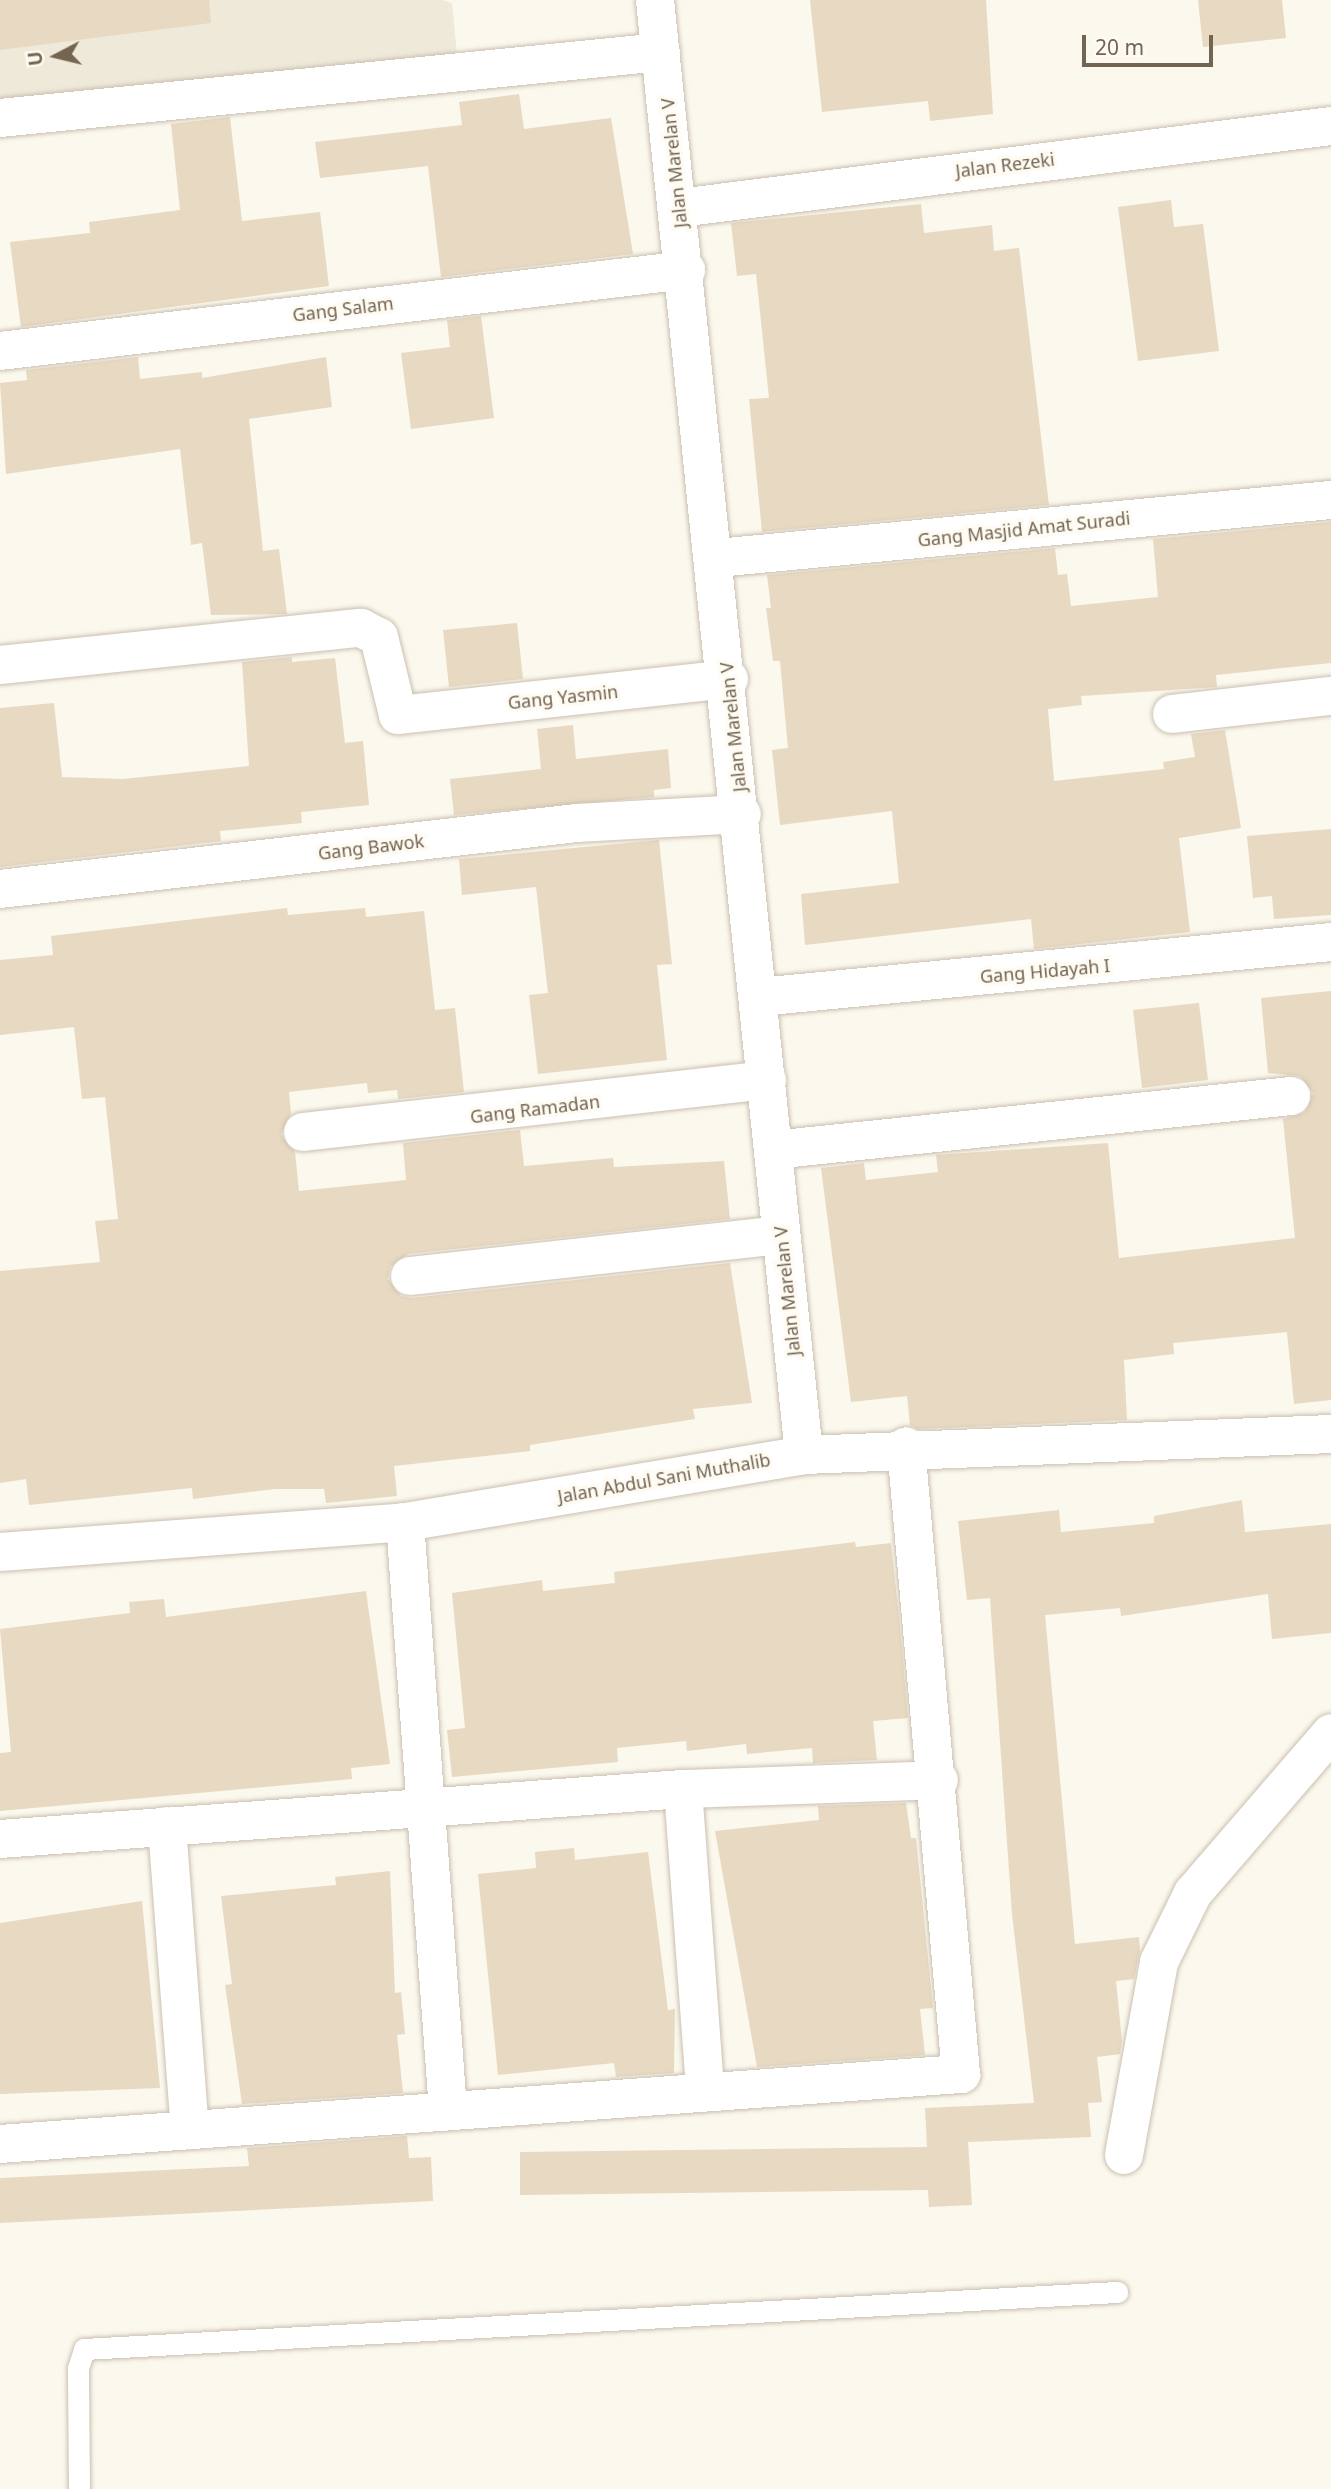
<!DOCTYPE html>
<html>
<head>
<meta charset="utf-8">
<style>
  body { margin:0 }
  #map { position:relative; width:1331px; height:2489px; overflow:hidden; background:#fbf8ed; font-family:"Noto Sans",sans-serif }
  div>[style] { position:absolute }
  .residential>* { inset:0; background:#efe9d9 }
  .building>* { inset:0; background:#e8d9c2 }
  .roads { filter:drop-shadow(0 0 2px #cac0b0) drop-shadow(0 0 2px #cac0b0) }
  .lane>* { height:21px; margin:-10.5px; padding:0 10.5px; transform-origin:10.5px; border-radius:10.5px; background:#fff }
  .street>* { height:38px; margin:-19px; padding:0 19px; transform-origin:19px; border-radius:19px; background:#fff }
  .secondary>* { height:38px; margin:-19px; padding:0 19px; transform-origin:19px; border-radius:19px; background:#fff }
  span { translate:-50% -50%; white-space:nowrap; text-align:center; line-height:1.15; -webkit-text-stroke:7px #fefbf3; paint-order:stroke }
  .street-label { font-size:18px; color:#746452 }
  .north { position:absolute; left:21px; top:21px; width:70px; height:70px; -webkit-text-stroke:5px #fefbf3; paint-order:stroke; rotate:263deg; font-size:19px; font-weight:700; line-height:28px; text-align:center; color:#746452 }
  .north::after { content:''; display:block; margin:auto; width:24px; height:32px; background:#746452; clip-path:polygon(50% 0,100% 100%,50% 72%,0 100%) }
  .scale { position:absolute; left:1082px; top:35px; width:131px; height:32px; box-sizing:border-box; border:4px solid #746452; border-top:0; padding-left:9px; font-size:21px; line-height:24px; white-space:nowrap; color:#746452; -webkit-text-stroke:5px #fefbf3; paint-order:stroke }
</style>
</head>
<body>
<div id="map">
  <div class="residential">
    <div style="clip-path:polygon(0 0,442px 0,452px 3px,458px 65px,0 111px)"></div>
  </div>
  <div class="building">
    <div style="clip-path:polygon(0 0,209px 0,211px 23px,0 50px)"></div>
    <div style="clip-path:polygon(810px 0,986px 0,993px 114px,930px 121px,928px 101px,822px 112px)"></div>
    <div style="clip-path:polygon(1198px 0,1282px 0,1286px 38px,1203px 47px)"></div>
    <div style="clip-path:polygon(519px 94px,524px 129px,611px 118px,633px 254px,441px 277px,428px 166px,320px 178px,315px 142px,462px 125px,459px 102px)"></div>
    <div style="clip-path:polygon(230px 117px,242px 221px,320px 212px,329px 286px,21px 327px,10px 242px,90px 233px,89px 222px,180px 210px,171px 124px)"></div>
    <div style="clip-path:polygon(1171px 200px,1174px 227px,1203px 224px,1219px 351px,1138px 361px,1118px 207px)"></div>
    <div style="clip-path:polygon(921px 204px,924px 233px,992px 225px,994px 251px,1019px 248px,1049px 505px,762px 532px,749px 399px,769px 398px,756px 274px,737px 276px,731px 223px)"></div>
    <div style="clip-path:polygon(481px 316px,494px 418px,411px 429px,401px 353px,450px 347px,447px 320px)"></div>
    <div style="clip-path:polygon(138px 357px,140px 379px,202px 372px,202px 378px,326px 357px,332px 407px,249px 419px,263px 551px,279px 549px,287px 614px,211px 615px,202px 543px,191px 545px,180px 449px,6px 474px,0 383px,27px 380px,26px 370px)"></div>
    <div style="clip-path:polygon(1331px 522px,1331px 663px,1216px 675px,1217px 687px,1081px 696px,1082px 705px,1048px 709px,1054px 781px,1164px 769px,1163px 762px,1195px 757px,1191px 734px,1225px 730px,1241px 828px,1179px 838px,1190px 932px,1034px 949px,1031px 919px,805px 945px,801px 894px,899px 883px,892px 811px,780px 825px,772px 750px,788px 748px,780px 661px,773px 661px,766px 608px,771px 608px,767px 575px,1055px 548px,1058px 575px,1067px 574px,1071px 606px,1158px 597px,1153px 539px)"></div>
    <div style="clip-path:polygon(517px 623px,523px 679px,449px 687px,443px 630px)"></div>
    <div style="clip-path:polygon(292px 657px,292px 662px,335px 658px,345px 743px,363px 741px,369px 805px,301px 812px,302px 823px,220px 831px,221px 841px,0 867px,0 708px,54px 703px,62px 777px,123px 779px,249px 766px,242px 662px)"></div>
    <div style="clip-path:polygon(573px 725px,576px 759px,668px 749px,671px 788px,654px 790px,654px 797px,454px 815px,450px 779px,541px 769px,537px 729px)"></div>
    <div style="clip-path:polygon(1331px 829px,1331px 915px,1274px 919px,1272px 896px,1253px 898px,1247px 836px)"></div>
    <div style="clip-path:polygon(659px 840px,672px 964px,657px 965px,667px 1060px,538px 1074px,529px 995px,548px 993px,536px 887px,462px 895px,459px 859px)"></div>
    <div style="clip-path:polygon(287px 908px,288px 915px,365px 908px,366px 917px,424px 911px,435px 1010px,455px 1008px,464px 1092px,398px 1099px,397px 1090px,368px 1093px,367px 1083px,289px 1092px,291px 1114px,281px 1134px,295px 1152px,299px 1191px,406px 1180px,403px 1143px,520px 1130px,524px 1166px,613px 1158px,614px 1167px,724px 1161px,730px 1219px,408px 1254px,390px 1267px,388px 1279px,401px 1296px,412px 1298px,730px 1263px,752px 1403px,693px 1409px,695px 1419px,530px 1445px,530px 1451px,394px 1466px,397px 1496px,326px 1503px,324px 1489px,275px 1489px,193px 1499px,192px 1488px,29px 1505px,26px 1479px,0 1483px,0 1271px,100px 1262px,95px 1221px,118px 1219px,105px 1097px,82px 1099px,74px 1027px,0 1035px,0 960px,53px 955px,51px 936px)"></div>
    <div style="clip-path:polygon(1331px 991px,1331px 1400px,1294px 1404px,1287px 1332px,1173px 1343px,1174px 1354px,1124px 1360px,1127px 1420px,918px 1429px,910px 1425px,907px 1396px,851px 1402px,821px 1168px,864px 1163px,866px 1180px,938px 1172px,936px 1155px,1108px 1143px,1119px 1258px,1295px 1238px,1283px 1119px,1304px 1113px,1313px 1093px,1300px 1076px,1268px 1073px,1261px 998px)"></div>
    <div style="clip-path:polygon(1199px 1003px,1208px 1080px,1142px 1088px,1133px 1010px)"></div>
    <div style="clip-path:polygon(1242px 1500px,1245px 1532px,1331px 1524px,1331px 1633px,1272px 1639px,1268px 1594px,1121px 1616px,1120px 1608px,1045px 1615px,1075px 1944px,1139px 1937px,1140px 1951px,1134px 1979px,1116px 1981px,1122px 2041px,1120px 2054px,1097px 2057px,1102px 2102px,1088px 2103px,1091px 2137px,968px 2142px,972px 2205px,929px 2207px,928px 2190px,520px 2195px,520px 2152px,927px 2147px,925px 2108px,1034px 2103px,1012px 1914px,990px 1598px,967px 1600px,958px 1521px,1059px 1510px,1061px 1532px,1154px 1523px,1154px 1516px)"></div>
    <div style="clip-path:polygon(855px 1542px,856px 1547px,891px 1543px,900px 1626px,908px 1718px,873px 1721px,877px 1760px,813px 1763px,812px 1748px,747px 1754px,746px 1744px,687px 1751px,686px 1741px,617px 1748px,618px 1762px,452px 1777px,447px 1730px,465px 1728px,452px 1593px,542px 1580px,543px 1591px,615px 1583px,614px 1572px)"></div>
    <div style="clip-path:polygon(366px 1591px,390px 1764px,351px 1768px,352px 1779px,0 1811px,0 1753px,11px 1752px,0 1629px,130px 1613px,129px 1602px,164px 1599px,166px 1617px)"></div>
    <div style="clip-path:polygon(906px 1803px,911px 1838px,916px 1838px,933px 2008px,920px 2009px,925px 2055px,757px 2067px,715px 1831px,819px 1820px,818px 1806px)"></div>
    <div style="clip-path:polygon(574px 1848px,575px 1860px,648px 1852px,668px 2010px,675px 2009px,674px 2073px,616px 2077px,614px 2063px,498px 2075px,478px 1874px,536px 1868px,535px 1852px)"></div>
    <div style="clip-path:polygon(390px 1871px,395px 1993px,401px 1992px,405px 2034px,397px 2035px,403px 2093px,242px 2104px,225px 1985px,232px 1984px,221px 1896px,336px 1885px,335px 1877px)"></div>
    <div style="clip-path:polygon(142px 1901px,160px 2088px,0 2094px,0 1923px)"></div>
    <div style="clip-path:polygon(407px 2136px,409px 2158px,431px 2157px,433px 2201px,0 2223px,0 2178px,249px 2166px,247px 2148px)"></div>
  </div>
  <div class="roads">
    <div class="lane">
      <div style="left:79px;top:2489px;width:121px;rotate:-90.5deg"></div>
      <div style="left:78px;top:2368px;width:20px;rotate:-72deg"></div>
      <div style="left:84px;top:2349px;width:1035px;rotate:-3.16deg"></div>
    </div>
    <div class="street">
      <div style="left:0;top:118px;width:664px;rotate:-5.7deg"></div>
      <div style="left:679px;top:208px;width:657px;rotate:-7.17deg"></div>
      <div style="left:0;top:351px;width:691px;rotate:-6.73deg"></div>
      <div style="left:717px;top:558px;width:617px;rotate:-5.4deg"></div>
      <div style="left:0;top:665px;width:363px;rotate:-5.9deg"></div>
      <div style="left:361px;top:628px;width:20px;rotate:27deg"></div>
      <div style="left:379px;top:637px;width:80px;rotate:76.3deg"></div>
      <div style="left:398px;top:715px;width:333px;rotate:-6.2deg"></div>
      <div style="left:1172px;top:714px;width:160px;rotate:-6.5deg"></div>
      <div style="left:0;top:889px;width:581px;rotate:-6.53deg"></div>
      <div style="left:577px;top:823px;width:165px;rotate:-3.1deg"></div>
      <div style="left:759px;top:997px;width:575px;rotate:-5.49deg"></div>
      <div style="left:303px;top:1132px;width:467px;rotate:-6.4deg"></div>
      <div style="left:773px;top:1150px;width:521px;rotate:-5.95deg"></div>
      <div style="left:410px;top:1276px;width:373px;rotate:-6.3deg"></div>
      <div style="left:405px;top:1522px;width:591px;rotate:85.82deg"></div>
      <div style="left:683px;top:1789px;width:304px;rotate:85.8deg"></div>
      <div style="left:167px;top:1826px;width:305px;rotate:85.7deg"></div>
      <div style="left:0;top:1839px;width:685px;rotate:-4.19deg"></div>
      <div style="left:683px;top:1789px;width:256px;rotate:-2deg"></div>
      <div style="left:0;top:2144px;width:964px;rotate:-4.17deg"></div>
      <div style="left:961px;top:2074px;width:630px;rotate:-95.01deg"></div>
      <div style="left:1124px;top:2155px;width:196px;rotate:-79.7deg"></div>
      <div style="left:1159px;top:1962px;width:77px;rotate:-63.8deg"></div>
      <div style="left:1193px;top:1893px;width:211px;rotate:-49.2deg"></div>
    </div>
    <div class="secondary">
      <div style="left:655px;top:0;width:1463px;rotate:84.15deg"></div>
      <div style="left:0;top:1552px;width:406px;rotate:-4.2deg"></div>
      <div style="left:405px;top:1522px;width:405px;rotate:-9.5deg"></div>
      <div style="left:804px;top:1455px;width:527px;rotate:-2.28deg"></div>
    </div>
  </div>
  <div class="street-label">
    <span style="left:674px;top:163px;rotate:-96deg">Jalan Marelan V</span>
    <span style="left:1005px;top:165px;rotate:-7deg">Jalan Rezeki</span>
    <span style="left:343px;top:309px;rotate:-7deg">Gang Salam</span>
    <span style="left:1024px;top:529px;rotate:-6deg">Gang Masjid Amat Suradi</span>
    <span style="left:563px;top:697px;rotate:-6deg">Gang Yasmin</span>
    <span style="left:733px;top:727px;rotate:-96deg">Jalan Marelan V</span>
    <span style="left:371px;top:847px;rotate:-7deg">Gang Bawok</span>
    <span style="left:1045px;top:971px;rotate:-5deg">Gang Hidayah I</span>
    <span style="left:535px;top:1109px;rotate:-7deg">Gang Ramadan</span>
    <span style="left:787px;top:1291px;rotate:-96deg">Jalan Marelan V</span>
    <span style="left:664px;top:1478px;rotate:-10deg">Jalan Abdul Sani Muthalib</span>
  </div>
  <div class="north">U</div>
  <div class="scale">20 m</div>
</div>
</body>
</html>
